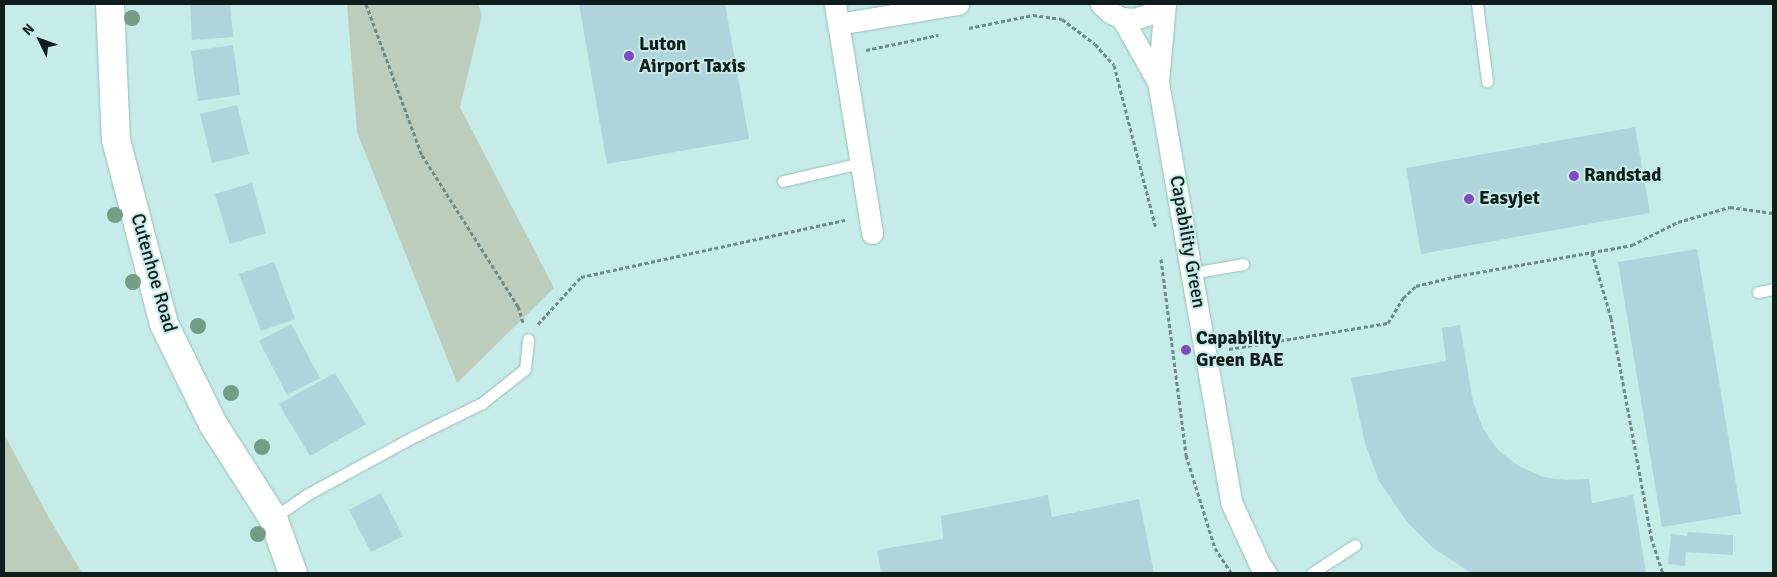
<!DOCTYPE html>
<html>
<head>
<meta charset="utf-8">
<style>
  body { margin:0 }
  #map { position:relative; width:1777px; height:577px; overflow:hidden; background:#c5ece8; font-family:Signika,sans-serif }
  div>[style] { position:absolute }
  .green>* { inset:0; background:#bccdbb }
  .building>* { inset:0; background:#afd4dc }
  .path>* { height:3px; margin-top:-1.5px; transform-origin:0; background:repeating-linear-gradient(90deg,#6f8b88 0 4px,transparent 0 6.5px) }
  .roads { filter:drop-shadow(0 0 1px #96bcb8) drop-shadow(0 0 1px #96bcb8) }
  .lane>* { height:11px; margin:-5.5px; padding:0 5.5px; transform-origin:5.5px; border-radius:5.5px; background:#fff }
  .street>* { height:21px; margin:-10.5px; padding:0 10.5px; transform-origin:10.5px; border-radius:10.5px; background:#fff }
  .secondary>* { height:28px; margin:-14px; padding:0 14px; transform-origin:14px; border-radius:14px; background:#fff }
  .trees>* { width:16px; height:16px; margin:-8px; border-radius:50%; background:#759c84 }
  .dots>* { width:14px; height:14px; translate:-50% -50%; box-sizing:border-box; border:2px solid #c5ece8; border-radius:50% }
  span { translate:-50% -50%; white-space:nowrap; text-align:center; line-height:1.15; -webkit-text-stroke:4px #c5ece8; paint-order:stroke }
  .poi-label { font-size:19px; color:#0f1d1c; font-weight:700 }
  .left { translate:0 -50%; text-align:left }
  .street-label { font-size:19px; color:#0f1d1c }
  .frame { position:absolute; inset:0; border:5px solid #0f1d1c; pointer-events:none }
  .north { position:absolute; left:15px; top:15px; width:50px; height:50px; -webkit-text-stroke:4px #c5ece8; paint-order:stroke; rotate:312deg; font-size:14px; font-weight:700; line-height:20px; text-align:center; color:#0f1d1c }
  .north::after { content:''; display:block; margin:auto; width:18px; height:22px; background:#0f1d1c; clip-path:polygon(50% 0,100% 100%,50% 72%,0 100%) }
</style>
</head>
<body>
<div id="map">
  <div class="green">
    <div style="clip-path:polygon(347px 4px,478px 4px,482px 15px,460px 107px,554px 288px,457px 383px,357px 132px)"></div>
    <div style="clip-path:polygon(4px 434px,49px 518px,82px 573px,4px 573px)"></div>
  </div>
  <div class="building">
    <div style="clip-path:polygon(190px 4px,230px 4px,233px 37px,192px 40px)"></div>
    <div style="clip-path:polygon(579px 4px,725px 4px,749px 139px,607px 164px)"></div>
    <div style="clip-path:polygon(233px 45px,240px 95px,198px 101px,191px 51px)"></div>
    <div style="clip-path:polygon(237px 105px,249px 154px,212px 163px,200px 114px)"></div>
    <div style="clip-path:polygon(1635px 127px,1650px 213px,1421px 254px,1406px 168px)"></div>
    <div style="clip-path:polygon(252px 183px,266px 233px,230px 244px,215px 194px)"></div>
    <div style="clip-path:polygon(1697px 249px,1741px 514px,1662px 527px,1618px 262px)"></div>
    <div style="clip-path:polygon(274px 262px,295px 319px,261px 331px,239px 274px)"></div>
    <div style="clip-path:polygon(291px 324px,320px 378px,287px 395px,259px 341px)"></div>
    <div style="clip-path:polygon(1460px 325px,1473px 402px,1483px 429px,1499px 451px,1519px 466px,1543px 477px,1565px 480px,1589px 479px,1592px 503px,1633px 495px,1646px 573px,1471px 573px,1433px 548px,1407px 522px,1379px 481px,1365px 443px,1351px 378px,1446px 361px,1442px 328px)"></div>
    <div style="clip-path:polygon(335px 373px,366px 424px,310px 456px,279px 404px)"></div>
    <div style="clip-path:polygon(381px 493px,403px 536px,371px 552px,349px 510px)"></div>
    <div style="clip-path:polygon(1048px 495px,1052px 517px,1139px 499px,1154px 573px,881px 573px,877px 550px,943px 539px,941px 516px)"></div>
    <div style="clip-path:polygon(1688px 532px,1733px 535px,1733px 555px,1686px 552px,1685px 566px,1668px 564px,1671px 534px,1687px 536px)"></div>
  </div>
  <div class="path">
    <div style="left:366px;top:4px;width:161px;rotate:69.7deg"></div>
    <div style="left:422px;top:155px;width:179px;rotate:57.6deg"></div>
    <div style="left:518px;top:306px;width:17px;rotate:73deg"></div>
    <div style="left:969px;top:28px;width:65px;rotate:-11.5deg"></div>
    <div style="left:1033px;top:15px;width:29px;rotate:8deg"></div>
    <div style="left:1062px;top:19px;width:41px;rotate:37.1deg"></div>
    <div style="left:1095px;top:44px;width:28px;rotate:48deg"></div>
    <div style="left:1114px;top:65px;width:168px;rotate:75.6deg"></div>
    <div style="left:866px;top:50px;width:74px;rotate:-11.8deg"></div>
    <div style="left:1592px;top:252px;width:69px;rotate:73.9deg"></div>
    <div style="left:1611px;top:318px;width:223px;rotate:79.6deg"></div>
    <div style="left:1651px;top:537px;width:38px;rotate:72deg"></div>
    <div style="left:1161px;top:259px;width:198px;rotate:82.7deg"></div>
    <div style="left:1186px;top:455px;width:97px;rotate:72.7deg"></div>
    <div style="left:1215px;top:548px;width:30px;rotate:57deg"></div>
    <div style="left:538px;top:324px;width:64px;rotate:-47.5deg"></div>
    <div style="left:581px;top:277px;width:270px;rotate:-12.2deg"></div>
    <div style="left:1229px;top:349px;width:161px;rotate:-9.3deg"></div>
    <div style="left:1388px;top:323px;width:29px;rotate:-59deg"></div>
    <div style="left:1403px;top:298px;width:18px;rotate:-43deg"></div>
    <div style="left:1416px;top:286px;width:42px;rotate:-13.7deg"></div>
    <div style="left:1457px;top:276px;width:178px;rotate:-10deg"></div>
    <div style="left:1632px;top:245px;width:51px;rotate:-26.6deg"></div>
    <div style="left:1678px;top:222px;width:54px;rotate:-16.1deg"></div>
    <div style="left:1730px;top:207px;width:43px;rotate:7.9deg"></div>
  </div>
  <div class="roads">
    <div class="lane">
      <div style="left:1477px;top:4px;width:78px;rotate:82.6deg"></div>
      <div style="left:783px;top:181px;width:80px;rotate:-13deg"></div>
      <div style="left:1192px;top:273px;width:52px;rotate:-10deg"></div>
      <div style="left:1758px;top:292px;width:15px;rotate:-11deg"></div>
      <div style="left:273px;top:518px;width:42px;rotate:-34.4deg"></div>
      <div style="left:308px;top:494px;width:122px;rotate:-28.5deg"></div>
      <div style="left:415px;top:436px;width:75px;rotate:-26.2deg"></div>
      <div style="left:482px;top:403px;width:55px;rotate:-38.3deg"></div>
      <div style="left:525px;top:369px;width:30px;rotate:-84deg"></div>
      <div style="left:1312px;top:573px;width:51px;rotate:-33.1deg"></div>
    </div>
    <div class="street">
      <div style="left:835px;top:4px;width:232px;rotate:80.8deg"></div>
      <div style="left:1101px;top:4px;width:13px;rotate:42deg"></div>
      <div style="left:1111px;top:13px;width:12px;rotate:24deg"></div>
      <div style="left:1122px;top:18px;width:12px;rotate:5deg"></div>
      <div style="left:1134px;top:19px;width:23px;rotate:-18deg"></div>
      <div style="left:1156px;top:12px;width:12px;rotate:-42deg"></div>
      <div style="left:1122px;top:18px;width:73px;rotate:60.6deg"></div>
      <div style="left:1158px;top:82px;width:78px;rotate:-84.9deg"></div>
      <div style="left:838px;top:24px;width:122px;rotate:-9.5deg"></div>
      <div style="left:1158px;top:82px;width:426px;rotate:80.1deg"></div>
      <div style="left:1231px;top:502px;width:69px;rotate:65.3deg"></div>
      <div style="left:1260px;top:565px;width:10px;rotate:53deg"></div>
    </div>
    <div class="secondary">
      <div style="left:110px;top:4px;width:136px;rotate:87.5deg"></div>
      <div style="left:116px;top:140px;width:190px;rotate:75.4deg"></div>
      <div style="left:164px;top:324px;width:111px;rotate:63.9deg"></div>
      <div style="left:213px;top:424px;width:112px;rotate:57.4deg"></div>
      <div style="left:273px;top:518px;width:59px;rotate:70deg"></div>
    </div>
  </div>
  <div class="trees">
    <div style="left:132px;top:18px"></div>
    <div style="left:115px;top:215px"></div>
    <div style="left:133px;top:282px"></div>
    <div style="left:198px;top:326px"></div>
    <div style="left:231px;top:393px"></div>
    <div style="left:262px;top:447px"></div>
    <div style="left:258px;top:534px"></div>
  </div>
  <div class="dots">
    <div style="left:629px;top:56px;background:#8249c0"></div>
    <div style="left:1574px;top:176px;background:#8249c0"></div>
    <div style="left:1469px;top:199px;background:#8249c0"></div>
    <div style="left:1186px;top:350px;background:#8249c0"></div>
  </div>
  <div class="poi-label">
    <span class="left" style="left:639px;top:56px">Luton<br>Airport Taxis</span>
    <span class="left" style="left:1584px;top:176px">Randstad</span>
    <span class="left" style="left:1479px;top:199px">Easyjet</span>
    <span class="left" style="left:1196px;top:350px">Capability<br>Green BAE</span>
  </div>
  <div class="street-label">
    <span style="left:1187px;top:242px;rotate:80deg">Capability Green</span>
    <span style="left:153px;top:273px;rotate:74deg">Cutenhoe Road</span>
  </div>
  <div class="frame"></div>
  <div class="north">N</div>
</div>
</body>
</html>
